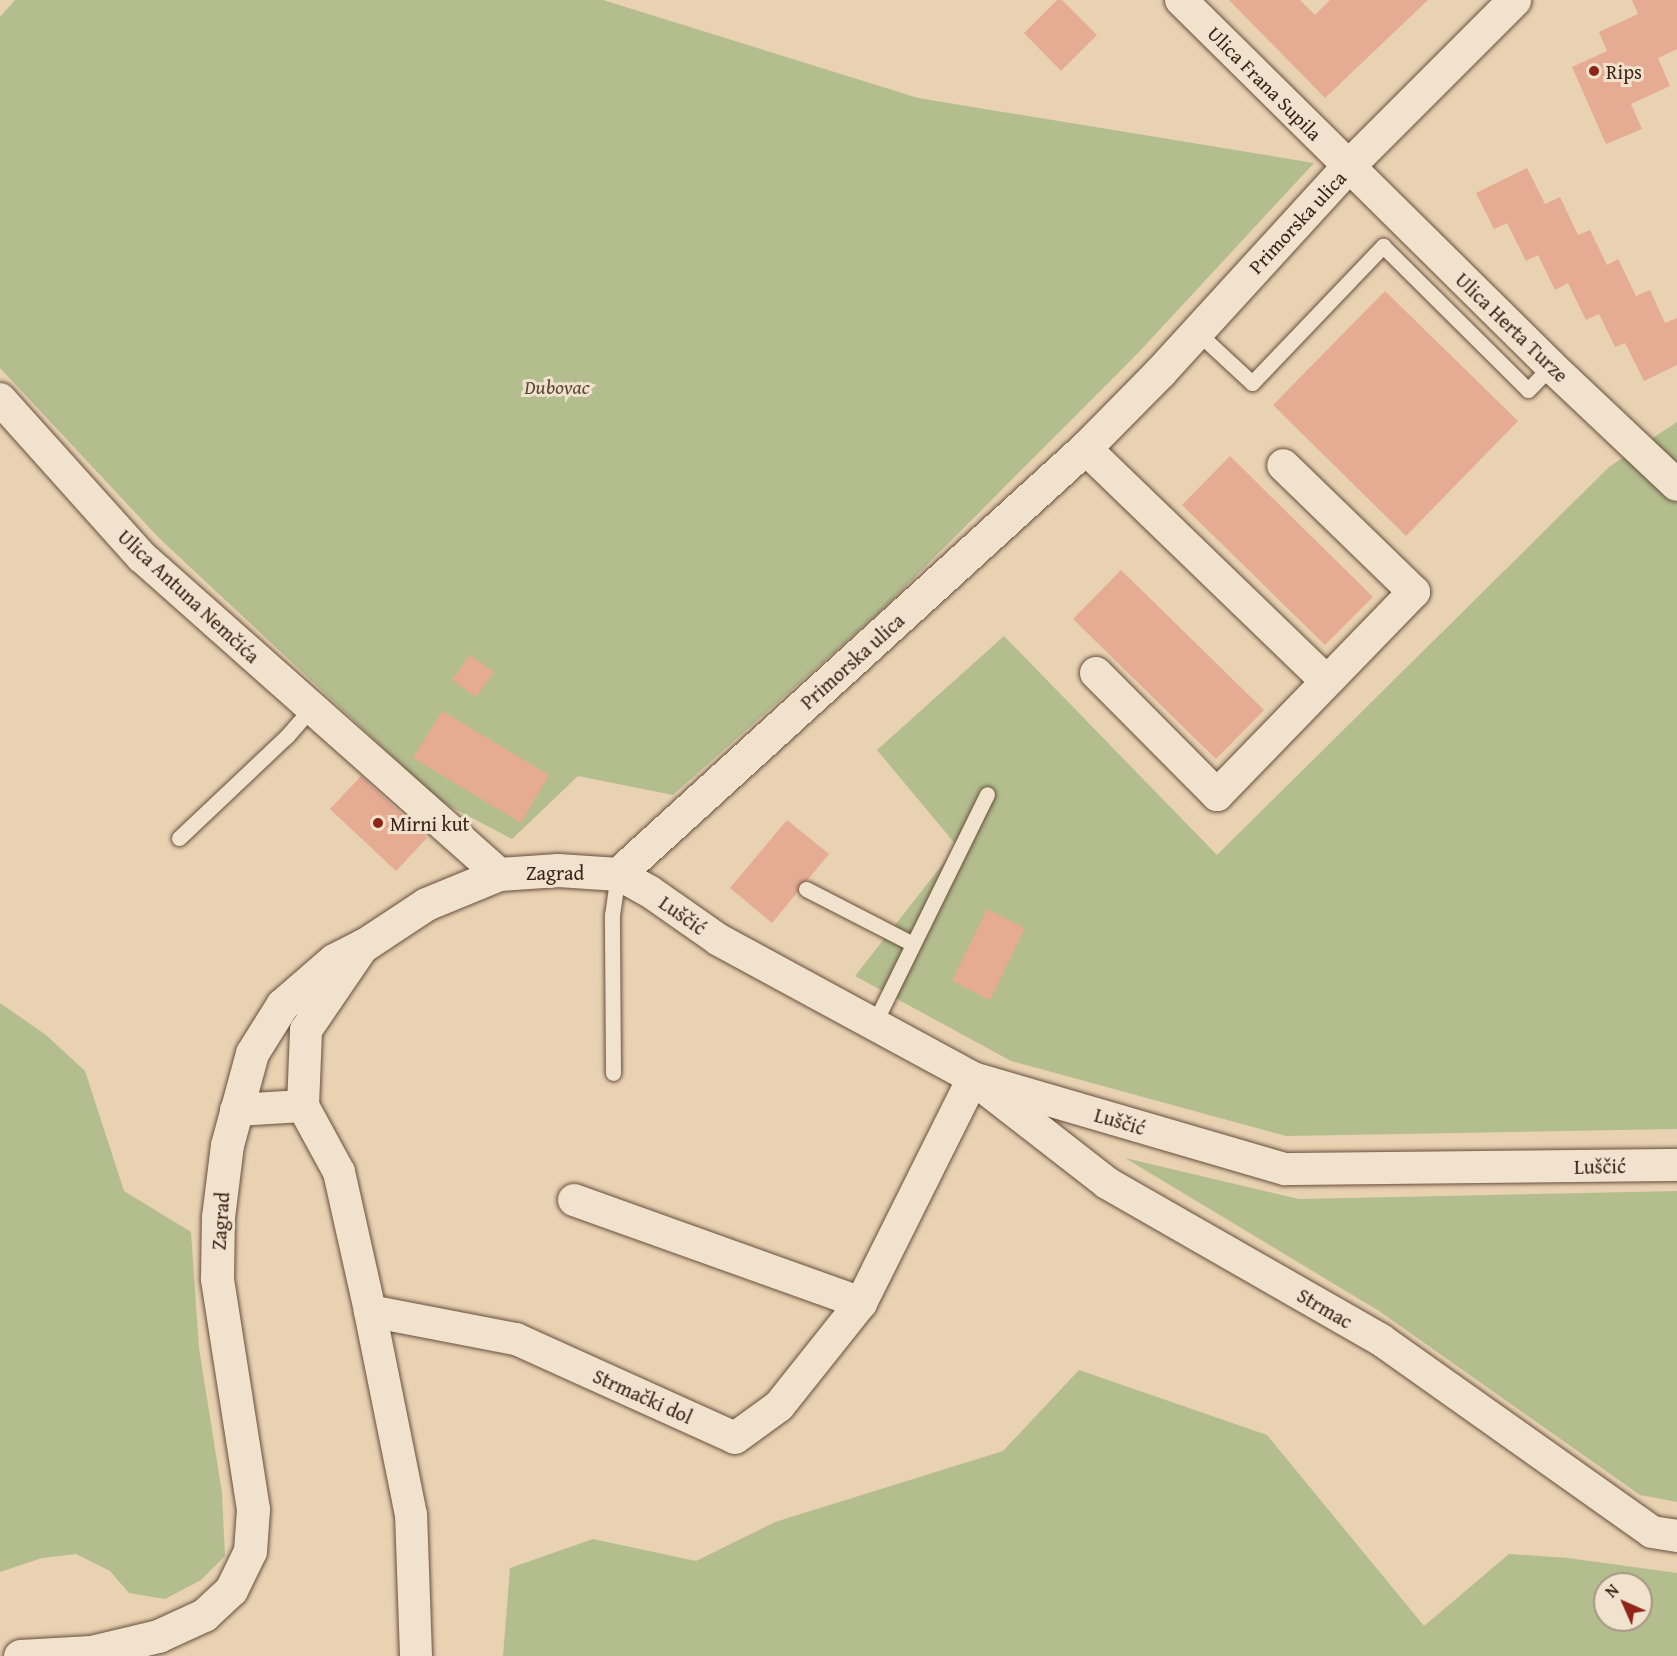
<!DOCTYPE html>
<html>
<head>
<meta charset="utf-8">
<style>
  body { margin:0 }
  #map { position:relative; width:1677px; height:1656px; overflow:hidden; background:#e8d2b2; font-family:"Gentium Book Plus",serif }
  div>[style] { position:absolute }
  .green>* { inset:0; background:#b3bd8e }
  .building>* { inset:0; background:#e6ab93 }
  .roads { filter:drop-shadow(0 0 2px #684f3d) drop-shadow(0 0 2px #684f3d) }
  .lane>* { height:15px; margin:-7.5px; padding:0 7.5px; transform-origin:7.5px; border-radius:7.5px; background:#f0e2cd }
  .street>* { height:32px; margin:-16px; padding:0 16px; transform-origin:16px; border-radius:16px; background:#f0e2cd }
  .secondary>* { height:33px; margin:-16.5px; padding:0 16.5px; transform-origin:16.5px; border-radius:16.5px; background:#f0e2cd }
  .dots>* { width:16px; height:16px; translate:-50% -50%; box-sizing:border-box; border:3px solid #f0e2cd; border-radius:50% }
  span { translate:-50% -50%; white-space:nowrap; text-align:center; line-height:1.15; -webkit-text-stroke:6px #f0e2cd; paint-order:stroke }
  .poi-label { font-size:20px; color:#3d2316 }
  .left { translate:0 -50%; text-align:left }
  .street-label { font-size:20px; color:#3d2316 }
  .park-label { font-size:20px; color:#5a4a34; font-style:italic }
  .north { position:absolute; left:1593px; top:1572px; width:60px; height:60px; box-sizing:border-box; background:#f0e2cd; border:2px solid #a89684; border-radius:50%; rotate:315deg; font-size:16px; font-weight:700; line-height:24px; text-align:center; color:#3d2316 }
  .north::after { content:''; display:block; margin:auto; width:21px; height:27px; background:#8f2418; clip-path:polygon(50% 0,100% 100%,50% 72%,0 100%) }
</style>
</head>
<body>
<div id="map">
  <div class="green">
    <div style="clip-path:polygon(15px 0,603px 0,918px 98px,1314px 163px,1138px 353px,884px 608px,673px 795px,578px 776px,512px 839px,440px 801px,159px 538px,0 368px,0 17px)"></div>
    <div style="clip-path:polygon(1677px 422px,1677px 1129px,1286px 1136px,1011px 1061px,855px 976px,957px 846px,877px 750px,1004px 636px,1217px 855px,1609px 467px)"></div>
    <div style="clip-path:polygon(0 1003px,46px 1035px,85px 1071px,124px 1191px,191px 1232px,199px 1348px,222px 1493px,225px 1556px,201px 1580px,165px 1599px,129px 1593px,110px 1571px,76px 1554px,42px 1558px,0 1572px)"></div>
    <div style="clip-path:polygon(1125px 1158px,1299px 1199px,1677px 1191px,1677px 1502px,1640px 1495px,1379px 1311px)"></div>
    <div style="clip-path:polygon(evenodd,1079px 1370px,1267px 1435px,1424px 1626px,1509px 1554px,1568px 1558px,1677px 1573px,1677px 1656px,503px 1656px,510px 1568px,593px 1539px,696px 1561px,775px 1522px,1003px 1451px,1079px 1370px,1605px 1584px,1641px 1584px,1641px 1620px,1605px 1620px,1605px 1584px)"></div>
  </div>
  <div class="building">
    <div style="clip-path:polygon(1057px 0,1062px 0,1097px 35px,1061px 71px,1024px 33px)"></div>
    <div style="clip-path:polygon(1229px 0,1300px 0,1315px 15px,1330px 0,1428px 0,1325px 98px)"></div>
    <div style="clip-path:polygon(1632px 0,1677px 0,1677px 49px,1658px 58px,1670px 86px,1631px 104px,1642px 129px,1606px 144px,1572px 67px,1607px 51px,1599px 32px,1638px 14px)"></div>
    <div style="clip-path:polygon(1527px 168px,1545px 204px,1560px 197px,1578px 235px,1590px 230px,1607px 265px,1618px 259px,1636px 296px,1650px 290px,1665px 323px,1677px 318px,1677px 365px,1644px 381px,1625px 343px,1615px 347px,1599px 314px,1586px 320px,1568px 283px,1555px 290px,1538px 255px,1526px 261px,1507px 223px,1494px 229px,1476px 193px)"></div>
    <div style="clip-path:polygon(1385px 291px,1518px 421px,1406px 536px,1273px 405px)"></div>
    <div style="clip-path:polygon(1230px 456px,1373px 597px,1325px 645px,1182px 505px)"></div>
    <div style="clip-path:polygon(1121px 570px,1264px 710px,1216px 759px,1073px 619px)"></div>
    <div style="clip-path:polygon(470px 655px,494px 672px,476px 697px,452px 680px)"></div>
    <div style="clip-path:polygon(442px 711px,549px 775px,521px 823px,413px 758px)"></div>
    <div style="clip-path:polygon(361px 776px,427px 838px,396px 871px,330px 809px)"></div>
    <div style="clip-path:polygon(787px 820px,829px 854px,772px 923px,730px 888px)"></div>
    <div style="clip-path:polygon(987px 909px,1025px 928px,990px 1000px,952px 981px)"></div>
  </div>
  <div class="roads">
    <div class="lane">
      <div style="left:1197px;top:332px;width:75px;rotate:42.8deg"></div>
      <div style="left:1252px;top:383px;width:190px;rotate:-46.3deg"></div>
      <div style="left:1383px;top:246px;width:204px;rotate:44.8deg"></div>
      <div style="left:1528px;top:390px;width:33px;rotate:-46deg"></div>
      <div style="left:179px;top:838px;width:149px;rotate:-43.4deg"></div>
      <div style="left:287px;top:736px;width:37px;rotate:-49deg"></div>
      <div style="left:806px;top:889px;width:120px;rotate:27.2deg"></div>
      <div style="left:874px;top:1024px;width:256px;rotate:-63.8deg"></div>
      <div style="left:613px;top:1073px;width:158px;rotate:-90.4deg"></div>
      <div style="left:612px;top:915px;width:41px;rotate:-81.7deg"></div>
    </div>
    <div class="street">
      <div style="left:1181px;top:0;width:520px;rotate:44.69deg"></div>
      <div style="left:1551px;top:366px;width:173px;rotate:43.4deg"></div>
      <div style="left:0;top:399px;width:212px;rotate:48.1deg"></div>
      <div style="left:142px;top:557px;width:477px;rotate:41.6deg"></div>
      <div style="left:1085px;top:448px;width:335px;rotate:44deg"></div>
      <div style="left:1096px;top:673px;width:172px;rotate:45.2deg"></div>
      <div style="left:1217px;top:795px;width:283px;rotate:-45.9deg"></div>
      <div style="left:1414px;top:592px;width:182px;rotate:-135.9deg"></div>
      <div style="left:618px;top:874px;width:35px;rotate:29deg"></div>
      <div style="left:649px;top:891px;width:85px;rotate:35deg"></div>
      <div style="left:719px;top:940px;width:289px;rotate:28.5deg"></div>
      <div style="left:973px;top:1078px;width:325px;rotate:16.3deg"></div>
      <div style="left:1285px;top:1169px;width:392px;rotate:-0.6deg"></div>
      <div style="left:985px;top:1088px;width:155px;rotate:37.9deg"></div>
      <div style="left:1107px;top:1183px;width:316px;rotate:29.8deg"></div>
      <div style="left:1381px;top:1340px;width:332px;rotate:35.3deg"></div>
      <div style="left:1652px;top:1532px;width:25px;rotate:9deg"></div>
      <div style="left:303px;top:1106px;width:76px;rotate:-87.7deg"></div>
      <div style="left:306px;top:1030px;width:103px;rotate:-55.7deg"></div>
      <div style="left:236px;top:1110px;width:67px;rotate:-3.4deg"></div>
      <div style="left:303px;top:1106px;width:75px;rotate:61.4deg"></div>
      <div style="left:339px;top:1172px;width:142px;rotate:77.4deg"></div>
      <div style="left:574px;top:1200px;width:305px;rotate:19.7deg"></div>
      <div style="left:416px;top:1656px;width:141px;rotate:-92deg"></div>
      <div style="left:411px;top:1515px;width:208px;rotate:-101.4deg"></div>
      <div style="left:370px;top:1311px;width:149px;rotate:10.9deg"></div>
      <div style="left:516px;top:1339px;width:240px;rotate:24.3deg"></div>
      <div style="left:735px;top:1438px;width:54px;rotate:-36deg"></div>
      <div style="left:779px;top:1406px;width:132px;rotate:-51.5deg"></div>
      <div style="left:861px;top:1303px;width:251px;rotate:-63.5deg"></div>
    </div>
    <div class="secondary">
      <div style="left:20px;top:1656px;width:71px;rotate:-3.2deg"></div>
      <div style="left:91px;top:1652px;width:69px;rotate:-13.4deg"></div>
      <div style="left:158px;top:1636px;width:51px;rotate:-24.5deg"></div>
      <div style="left:204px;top:1615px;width:37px;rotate:-43deg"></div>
      <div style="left:231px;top:1590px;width:43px;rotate:-64deg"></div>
      <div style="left:250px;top:1551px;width:42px;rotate:-85.9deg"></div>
      <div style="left:253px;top:1509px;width:234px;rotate:-98.9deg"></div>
      <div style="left:217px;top:1278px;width:61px;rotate:-89.1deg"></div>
      <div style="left:218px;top:1217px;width:73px;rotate:-82.9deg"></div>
      <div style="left:227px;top:1145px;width:95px;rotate:-74.8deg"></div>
      <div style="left:252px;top:1053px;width:57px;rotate:-58deg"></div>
      <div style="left:282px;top:1005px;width:69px;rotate:-40.9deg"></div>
      <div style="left:334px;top:960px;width:34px;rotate:-27deg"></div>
      <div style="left:364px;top:945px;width:74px;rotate:-33.5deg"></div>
      <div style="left:426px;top:904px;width:79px;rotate:-22.3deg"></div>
      <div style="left:499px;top:874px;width:59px;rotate:-3.9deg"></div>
      <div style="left:558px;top:870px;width:60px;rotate:3.8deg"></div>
      <div style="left:618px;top:874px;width:632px;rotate:-42.37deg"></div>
      <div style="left:1085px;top:448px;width:107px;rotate:-45.4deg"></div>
      <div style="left:1160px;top:372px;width:279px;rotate:-47.6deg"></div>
      <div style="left:1348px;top:166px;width:235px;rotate:-45deg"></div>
    </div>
  </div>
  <div class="dots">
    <div style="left:1594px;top:71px;background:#8f2418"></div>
    <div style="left:378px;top:823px;background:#8f2418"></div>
  </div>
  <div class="poi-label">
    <span class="left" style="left:1606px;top:71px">Rips</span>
    <span class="left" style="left:390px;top:823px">Mirni kut</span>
  </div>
  <div class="street-label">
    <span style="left:1265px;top:83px;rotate:45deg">Ulica Frana Supila</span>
    <span style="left:1297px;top:222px;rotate:-47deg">Primorska ulica</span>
    <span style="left:1512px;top:327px;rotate:44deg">Ulica Herta Turze</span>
    <span style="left:189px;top:596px;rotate:43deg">Ulica Antuna Nemčića</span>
    <span style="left:852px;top:661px;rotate:-42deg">Primorska ulica</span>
    <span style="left:555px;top:872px">Zagrad</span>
    <span style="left:683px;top:915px;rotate:35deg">Luščić</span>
    <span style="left:1120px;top:1121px;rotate:16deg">Luščić</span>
    <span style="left:1600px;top:1166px;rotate:-1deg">Luščić</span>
    <span style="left:220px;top:1221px;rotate:-86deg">Zagrad</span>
    <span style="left:1325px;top:1308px;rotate:30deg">Strmac</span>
    <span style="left:643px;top:1396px;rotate:24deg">Strmački dol</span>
  </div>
  <div class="park-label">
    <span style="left:557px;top:386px">Dubovac</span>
  </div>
  <div class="north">N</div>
</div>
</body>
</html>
